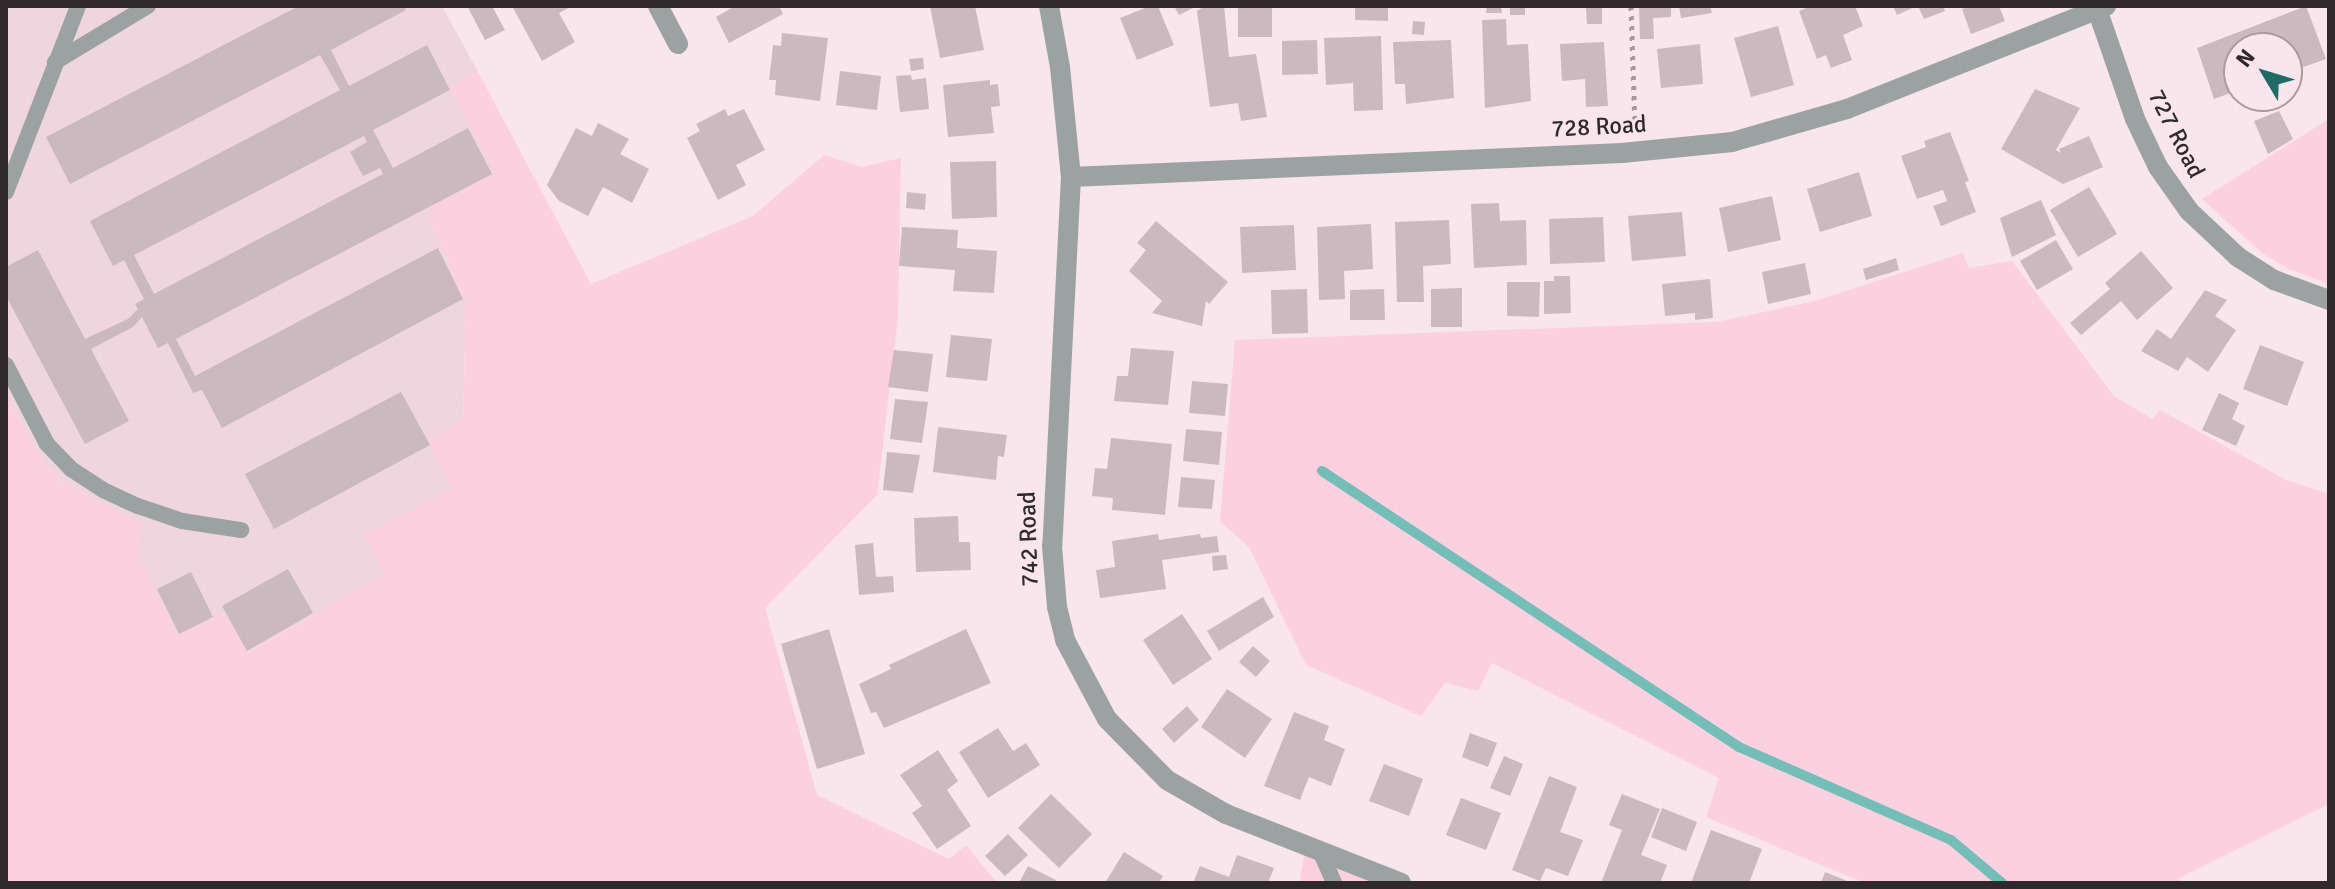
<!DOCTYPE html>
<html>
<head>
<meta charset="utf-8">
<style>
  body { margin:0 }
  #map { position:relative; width:2335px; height:889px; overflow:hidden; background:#f8e6ec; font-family:Signika,sans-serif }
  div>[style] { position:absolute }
  .built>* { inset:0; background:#efd5dd }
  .green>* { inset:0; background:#fdd0df }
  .stream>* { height:10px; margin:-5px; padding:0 5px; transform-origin:5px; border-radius:5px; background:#72bfb8 }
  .building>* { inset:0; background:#cab9be }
  .path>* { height:5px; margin-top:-2.5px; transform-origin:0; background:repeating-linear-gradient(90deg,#a6999d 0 4px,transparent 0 10px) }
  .service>* { height:16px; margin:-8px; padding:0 8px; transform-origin:8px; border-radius:8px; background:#9ba3a2 }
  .minor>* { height:20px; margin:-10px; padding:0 10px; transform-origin:10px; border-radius:10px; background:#9ba3a2 }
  span { translate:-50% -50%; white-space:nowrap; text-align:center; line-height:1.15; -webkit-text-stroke:6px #f8e6ec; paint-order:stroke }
  .street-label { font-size:24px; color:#2f292b }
  .frame { position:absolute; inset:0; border:8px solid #2f292b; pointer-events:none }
  .north { position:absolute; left:2223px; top:32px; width:80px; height:80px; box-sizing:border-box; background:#f8e6ec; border:2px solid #a89a9f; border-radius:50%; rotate:308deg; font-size:22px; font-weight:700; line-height:32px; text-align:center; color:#2f292b }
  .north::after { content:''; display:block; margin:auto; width:28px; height:36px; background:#216b66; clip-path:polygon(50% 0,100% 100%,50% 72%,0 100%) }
</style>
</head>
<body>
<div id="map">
  <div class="built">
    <div style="clip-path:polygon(6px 6px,442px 6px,478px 72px,450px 87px,496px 173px,432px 207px,434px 211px,428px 216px,466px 303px,463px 421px,452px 488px,365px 535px,386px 574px,246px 653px,178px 637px,138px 554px,140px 524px,62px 482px,43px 462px,6px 395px)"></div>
  </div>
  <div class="green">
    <div style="clip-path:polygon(478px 72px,591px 284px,753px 216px,824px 155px,862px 167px,901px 158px,898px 317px,877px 495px,765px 608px,817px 795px,949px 859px,966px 845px,997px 883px,6px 883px,6px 395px,43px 462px,62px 482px,141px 524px,138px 554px,178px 636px,224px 613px,247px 653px,385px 574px,364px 535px,452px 488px,428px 440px,463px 421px,466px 303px,428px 216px,434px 211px,431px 207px,495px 173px,450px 87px)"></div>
    <div style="clip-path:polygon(2329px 119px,2329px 284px,2289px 269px,2262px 253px,2202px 199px)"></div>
    <div style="clip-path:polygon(1963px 253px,1969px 268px,2012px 261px,2114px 396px,2152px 419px,2160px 410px,2286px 480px,2329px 494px,2329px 804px,2179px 878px,2180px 883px,1865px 883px,1706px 817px,1719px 778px,1492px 663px,1478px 691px,1445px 683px,1421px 716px,1306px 665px,1249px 547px,1220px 522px,1235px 340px,1716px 322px,1815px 301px)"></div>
    <div style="clip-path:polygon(1306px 846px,1398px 883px,1302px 883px,1300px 878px)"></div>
  </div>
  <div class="stream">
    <div style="left:1322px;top:471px;width:500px;rotate:33.5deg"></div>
    <div style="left:1739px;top:747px;width:232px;rotate:23.7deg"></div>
    <div style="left:1951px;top:840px;width:67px;rotate:40.1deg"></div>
  </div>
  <div class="building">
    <div style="clip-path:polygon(evenodd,299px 6px,404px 6px,406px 10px,331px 50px,349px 86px,427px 45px,450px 90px,373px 130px,393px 168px,468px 128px,492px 174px,176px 339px,195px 376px,438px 248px,463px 299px,222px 428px,202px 390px,193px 393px,168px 343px,158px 348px,142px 317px,133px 327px,91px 349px,129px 421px,85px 444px,6px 296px,6px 267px,38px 250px,85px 339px,128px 319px,138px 309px,135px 304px,144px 299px,124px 260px,113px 266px,90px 221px,340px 90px,320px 55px,70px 184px,46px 137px,299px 6px,364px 136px,367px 142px,350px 152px,363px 176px,380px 168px,383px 174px,154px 294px,134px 255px,364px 136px)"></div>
    <div style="clip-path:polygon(467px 6px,492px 6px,505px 30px,485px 40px)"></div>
    <div style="clip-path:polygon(512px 6px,572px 6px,559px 13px,575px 42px,542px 61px)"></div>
    <div style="clip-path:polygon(735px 6px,779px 6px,783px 14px,729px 43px,716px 17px)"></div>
    <div style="clip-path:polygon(930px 6px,975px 6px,984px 50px,940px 58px)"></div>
    <div style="clip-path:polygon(1150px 6px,1158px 6px,1174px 45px,1137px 60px,1120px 18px)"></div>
    <div style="clip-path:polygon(1174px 6px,1197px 6px,1179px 15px)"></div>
    <div style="clip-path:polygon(1205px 6px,1224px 6px,1229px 57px,1256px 54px,1267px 117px,1241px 121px,1238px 103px,1210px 107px,1197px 11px)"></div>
    <div style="clip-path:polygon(1238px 6px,1272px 6px,1272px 37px,1238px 37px)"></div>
    <div style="clip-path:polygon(1355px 6px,1388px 6px,1388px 21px,1355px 20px)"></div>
    <div style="clip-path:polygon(1487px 6px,1501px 6px,1502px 13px,1486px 13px)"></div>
    <div style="clip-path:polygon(1510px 6px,1525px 6px,1525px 15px,1510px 15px)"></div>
    <div style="clip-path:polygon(1639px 6px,1671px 6px,1671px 17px,1653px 18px,1654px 39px,1640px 39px)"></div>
    <div style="clip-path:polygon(1679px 6px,1710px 6px,1712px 13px,1681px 18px)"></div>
    <div style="clip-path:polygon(1811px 6px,1855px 6px,1863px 26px,1843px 35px,1852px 60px,1831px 68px,1826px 55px,1817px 59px,1799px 11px)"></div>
    <div style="clip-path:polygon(1893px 6px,1917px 6px,1897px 15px)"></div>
    <div style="clip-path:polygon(1918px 6px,1943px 6px,1945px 11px,1924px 19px)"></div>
    <div style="clip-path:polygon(1971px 6px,1999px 6px,2005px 21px,1971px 34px,1962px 9px)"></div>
    <div style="clip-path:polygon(2306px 6px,2326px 59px,2287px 73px,2287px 48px,2239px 48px,2239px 90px,2214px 99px,2197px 48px)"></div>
    <div style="clip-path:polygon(1586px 8px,1602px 8px,1602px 24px,1587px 24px)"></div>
    <div style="clip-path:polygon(1506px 19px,1507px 45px,1528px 44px,1531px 101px,1485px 108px,1482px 20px)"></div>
    <div style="clip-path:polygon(1413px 21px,1425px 22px,1424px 35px,1412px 34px)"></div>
    <div style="clip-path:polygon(1778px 26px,1794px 85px,1751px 97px,1734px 38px)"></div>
    <div style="clip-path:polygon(782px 33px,828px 38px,820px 101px,775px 95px,776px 80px,769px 80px,771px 64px,773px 45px,781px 46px)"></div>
    <div style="clip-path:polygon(1381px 36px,1383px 110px,1354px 111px,1353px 83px,1326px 85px,1324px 38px)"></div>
    <div style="clip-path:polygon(1317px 40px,1318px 74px,1282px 75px,1282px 41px)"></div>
    <div style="clip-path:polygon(1451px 40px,1454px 98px,1406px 104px,1405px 84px,1395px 84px,1393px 42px)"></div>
    <div style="clip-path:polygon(1604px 42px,1608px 106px,1586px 107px,1585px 79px,1562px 81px,1560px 44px)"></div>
    <div style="clip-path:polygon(1700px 44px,1703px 84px,1661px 88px,1657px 49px)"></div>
    <div style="clip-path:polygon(923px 58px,924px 69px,911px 71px,909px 59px)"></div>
    <div style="clip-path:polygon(840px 71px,881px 76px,877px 110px,836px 105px)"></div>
    <div style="clip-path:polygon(911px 75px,912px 80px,926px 78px,929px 109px,900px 112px,896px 76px)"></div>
    <div style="clip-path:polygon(990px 80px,990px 85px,998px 84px,1000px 106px,991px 107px,994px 133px,948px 137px,943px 85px)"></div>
    <div style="clip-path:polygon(2035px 89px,2080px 108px,2056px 150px,2061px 153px,2059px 149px,2089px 136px,2103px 167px,2063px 184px,2001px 149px)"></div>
    <div style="clip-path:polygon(725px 109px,728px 116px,744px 109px,765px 150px,736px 165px,746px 185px,718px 200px,687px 138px,700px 131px,696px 124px)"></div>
    <div style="clip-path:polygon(2279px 111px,2293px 139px,2268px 154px,2254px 121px)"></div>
    <div style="clip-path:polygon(598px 123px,629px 139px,620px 154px,649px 169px,632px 203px,603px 187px,588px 216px,559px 201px,547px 185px,576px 128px,592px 136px)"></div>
    <div style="clip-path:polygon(1950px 132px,1969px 181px,1965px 182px,1976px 212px,1941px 226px,1933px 206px,1947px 201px,1943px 190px,1917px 199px,1901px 156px,1926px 147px,1924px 141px)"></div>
    <div style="clip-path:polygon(996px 161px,997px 217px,952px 219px,950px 162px)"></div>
    <div style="clip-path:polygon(1859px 172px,1872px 216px,1820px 232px,1807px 189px)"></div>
    <div style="clip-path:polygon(2089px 187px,2117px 234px,2078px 257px,2050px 210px)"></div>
    <div style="clip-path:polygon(907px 192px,926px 194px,925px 210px,906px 208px)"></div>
    <div style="clip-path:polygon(1772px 196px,1781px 240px,1728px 252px,1719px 208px)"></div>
    <div style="clip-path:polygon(2041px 200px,2056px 235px,2012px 257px,2000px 218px)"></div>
    <div style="clip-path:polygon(1499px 203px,1500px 221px,1526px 220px,1527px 265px,1474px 268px,1471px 204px)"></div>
    <div style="clip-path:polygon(1682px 212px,1686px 256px,1632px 261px,1628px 216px)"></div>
    <div style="clip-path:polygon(1603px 217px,1605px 262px,1550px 264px,1549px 219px)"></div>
    <div style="clip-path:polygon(1449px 220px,1451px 264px,1423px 266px,1424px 302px,1397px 302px,1395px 222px)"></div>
    <div style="clip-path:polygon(1156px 221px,1228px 282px,1209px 304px,1206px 301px,1202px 326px,1152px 313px,1162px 301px,1129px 271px,1146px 250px,1137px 243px)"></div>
    <div style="clip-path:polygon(1371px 224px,1373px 269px,1344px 271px,1345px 299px,1319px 300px,1317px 227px)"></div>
    <div style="clip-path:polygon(1294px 225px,1296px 270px,1242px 273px,1240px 227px)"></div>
    <div style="clip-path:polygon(902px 227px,958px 230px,957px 248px,997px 251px,994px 293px,953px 291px,955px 270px,899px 266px)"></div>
    <div style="clip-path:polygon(2056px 240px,2073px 269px,2037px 290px,2020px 261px)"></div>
    <div style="clip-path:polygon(2141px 251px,2173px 288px,2137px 320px,2121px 301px,2081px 335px,2070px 323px,2110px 289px,2105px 283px)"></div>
    <div style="clip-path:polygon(1896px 258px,1899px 270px,1866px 280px,1863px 269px)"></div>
    <div style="clip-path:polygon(1805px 263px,1811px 294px,1768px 304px,1762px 272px)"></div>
    <div style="clip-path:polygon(1554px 276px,1570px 276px,1571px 313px,1544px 314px,1544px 281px,1554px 281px)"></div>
    <div style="clip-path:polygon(1710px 279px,1713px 318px,1695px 320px,1695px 313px,1665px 316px,1662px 284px)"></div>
    <div style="clip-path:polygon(1507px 282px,1540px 282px,1539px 317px,1507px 316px)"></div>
    <div style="clip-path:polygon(1462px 288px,1462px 327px,1431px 327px,1431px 289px)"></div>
    <div style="clip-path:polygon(1307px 289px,1308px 333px,1272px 334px,1271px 290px)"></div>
    <div style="clip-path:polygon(1384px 289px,1385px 320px,1350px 320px,1350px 290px)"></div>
    <div style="clip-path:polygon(2205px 290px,2227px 300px,2215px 316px,2236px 330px,2208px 372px,2187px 357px,2178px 371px,2141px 351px,2157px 329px,2171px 339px)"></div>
    <div style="clip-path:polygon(951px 335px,992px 339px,987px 381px,946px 377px)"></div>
    <div style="clip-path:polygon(2260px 345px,2304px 362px,2287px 406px,2243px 389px)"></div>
    <div style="clip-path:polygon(1131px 348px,1174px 351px,1168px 405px,1114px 401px,1117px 376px,1128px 376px)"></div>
    <div style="clip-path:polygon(894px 350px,933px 354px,928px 392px,888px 387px)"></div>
    <div style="clip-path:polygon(1192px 381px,1228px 384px,1225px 416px,1189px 413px)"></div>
    <div style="clip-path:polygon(401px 392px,430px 445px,274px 529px,245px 474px)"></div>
    <div style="clip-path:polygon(2219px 393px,2239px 403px,2232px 419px,2245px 426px,2236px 446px,2202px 430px)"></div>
    <div style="clip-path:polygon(895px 399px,928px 402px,922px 443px,890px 439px)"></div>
    <div style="clip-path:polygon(938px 427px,1007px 435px,1004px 457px,998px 456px,996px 480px,933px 472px)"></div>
    <div style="clip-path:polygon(1186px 429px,1222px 432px,1219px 465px,1183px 461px)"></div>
    <div style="clip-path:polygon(1111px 438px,1172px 444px,1165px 515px,1112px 510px,1113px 498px,1092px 496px,1095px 468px,1107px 469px)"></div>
    <div style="clip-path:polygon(887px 452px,920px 455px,913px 493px,883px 490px)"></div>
    <div style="clip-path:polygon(1181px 477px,1215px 480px,1212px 509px,1178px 507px)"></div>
    <div style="clip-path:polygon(958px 516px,959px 542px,970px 542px,971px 570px,916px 572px,914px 518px)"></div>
    <div style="clip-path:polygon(1158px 534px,1159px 540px,1200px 534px,1201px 538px,1217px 536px,1219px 552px,1162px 560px,1166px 589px,1100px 598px,1096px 570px,1115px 567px,1112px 541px)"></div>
    <div style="clip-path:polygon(873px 543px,876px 577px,893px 576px,894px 592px,859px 595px,855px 545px)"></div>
    <div style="clip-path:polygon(1226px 555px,1228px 569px,1213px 571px,1212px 556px)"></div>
    <div style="clip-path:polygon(288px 569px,313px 613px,247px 651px,222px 606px)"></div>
    <div style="clip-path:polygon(191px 572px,213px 617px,179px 634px,157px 589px)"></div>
    <div style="clip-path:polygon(1263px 597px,1274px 617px,1219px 651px,1207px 631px)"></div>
    <div style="clip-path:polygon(1182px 614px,1212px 659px,1173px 685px,1143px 640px)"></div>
    <div style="clip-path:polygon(829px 629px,865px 754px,817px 769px,781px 644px)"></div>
    <div style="clip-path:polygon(966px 629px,991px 683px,884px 728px,876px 712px,871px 713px,859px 684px,891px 669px,889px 665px)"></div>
    <div style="clip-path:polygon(1253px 646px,1270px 661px,1256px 677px,1239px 662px)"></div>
    <div style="clip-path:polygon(1227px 689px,1272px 719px,1245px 758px,1201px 727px)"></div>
    <div style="clip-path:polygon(1187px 706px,1199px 720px,1174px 743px,1162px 729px)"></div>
    <div style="clip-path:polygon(1294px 712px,1329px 726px,1324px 740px,1345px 749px,1331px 786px,1309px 777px,1300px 800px,1264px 786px)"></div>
    <div style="clip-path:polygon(998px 728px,1013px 751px,1026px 743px,1040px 765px,988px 798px,959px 752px)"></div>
    <div style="clip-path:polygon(1470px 733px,1497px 743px,1488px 767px,1462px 757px)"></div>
    <div style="clip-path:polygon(938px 750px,958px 781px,947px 790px,971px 826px,937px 849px,912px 813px,922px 806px,900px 775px)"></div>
    <div style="clip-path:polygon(1504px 756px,1523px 764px,1510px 796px,1490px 788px)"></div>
    <div style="clip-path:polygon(1384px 764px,1423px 779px,1409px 816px,1369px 801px)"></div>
    <div style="clip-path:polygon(1549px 776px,1577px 787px,1560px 832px,1583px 840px,1568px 876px,1546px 868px,1540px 881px,1512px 870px)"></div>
    <div style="clip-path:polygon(1051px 794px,1092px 834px,1059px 868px,1018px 828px)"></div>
    <div style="clip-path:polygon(1622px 794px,1660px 809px,1641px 855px,1667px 865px,1660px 883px,1601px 883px,1622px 830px,1609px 825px)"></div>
    <div style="clip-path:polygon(1461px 798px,1501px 813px,1486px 850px,1446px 835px)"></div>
    <div style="clip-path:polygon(1662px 808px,1697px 822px,1686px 851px,1651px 837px)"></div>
    <div style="clip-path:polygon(1711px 830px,1762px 849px,1749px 883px,1691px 883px)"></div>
    <div style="clip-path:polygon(1008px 834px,1028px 855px,1005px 876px,985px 856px)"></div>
    <div style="clip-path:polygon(1124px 852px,1163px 876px,1159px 883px,1105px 883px)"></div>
    <div style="clip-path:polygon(1237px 855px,1274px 868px,1268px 883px,1193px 883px,1200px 866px,1229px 877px)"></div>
    <div style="clip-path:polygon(1028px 866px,1056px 880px,1055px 883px,1019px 883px)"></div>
    <div style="clip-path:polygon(1825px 872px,1852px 883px,1821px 883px)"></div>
  </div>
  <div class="path">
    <div style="left:1631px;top:6px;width:121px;rotate:88.1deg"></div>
  </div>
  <div class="service">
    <div style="left:55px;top:62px;width:109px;rotate:-31.1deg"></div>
    <div style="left:6px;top:192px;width:199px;rotate:-68.8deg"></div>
    <div style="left:6px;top:365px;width:89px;rotate:62.6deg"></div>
    <div style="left:47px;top:444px;width:35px;rotate:46deg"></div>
    <div style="left:71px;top:469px;width:38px;rotate:33deg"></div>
    <div style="left:103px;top:490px;width:38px;rotate:25deg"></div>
    <div style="left:138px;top:506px;width:46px;rotate:18.8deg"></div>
    <div style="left:182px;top:521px;width:60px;rotate:8.7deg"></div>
    <div style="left:1320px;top:851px;width:35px;rotate:66deg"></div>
  </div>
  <div class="minor">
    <div style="left:658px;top:6px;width:43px;rotate:62.2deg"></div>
    <div style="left:1049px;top:6px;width:62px;rotate:79.8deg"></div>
    <div style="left:1060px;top:67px;width:111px;rotate:84.3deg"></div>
    <div style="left:1071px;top:177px;width:369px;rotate:92.9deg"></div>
    <div style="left:1052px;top:546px;width:61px;rotate:85.3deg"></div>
    <div style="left:1057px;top:607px;width:34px;rotate:76deg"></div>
    <div style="left:1065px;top:640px;width:89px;rotate:62deg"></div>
    <div style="left:1107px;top:719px;width:86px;rotate:45.5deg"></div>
    <div style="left:1167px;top:780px;width:68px;rotate:30deg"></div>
    <div style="left:1226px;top:814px;width:188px;rotate:21.5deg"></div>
    <div style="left:2097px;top:9px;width:116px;rotate:70.9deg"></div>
    <div style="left:2135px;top:119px;width:53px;rotate:64.4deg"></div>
    <div style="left:2158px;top:167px;width:54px;rotate:54.8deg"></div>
    <div style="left:2189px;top:211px;width:67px;rotate:43.2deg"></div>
    <div style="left:2238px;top:257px;width:43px;rotate:32.6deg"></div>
    <div style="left:2274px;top:280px;width:59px;rotate:20deg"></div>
    <div style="left:1071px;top:177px;width:552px;rotate:-2.49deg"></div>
    <div style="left:1622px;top:153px;width:111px;rotate:-5.7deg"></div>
    <div style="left:1732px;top:142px;width:120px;rotate:-16deg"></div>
    <div style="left:1847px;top:109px;width:279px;rotate:-21.7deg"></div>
  </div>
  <div class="street-label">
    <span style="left:1599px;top:127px;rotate:-3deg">728 Road</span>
    <span style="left:2176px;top:134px;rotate:63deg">727 Road</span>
    <span style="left:1029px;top:539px;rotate:-92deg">742 Road</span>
  </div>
  <div class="frame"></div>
  <div class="north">N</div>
</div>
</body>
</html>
